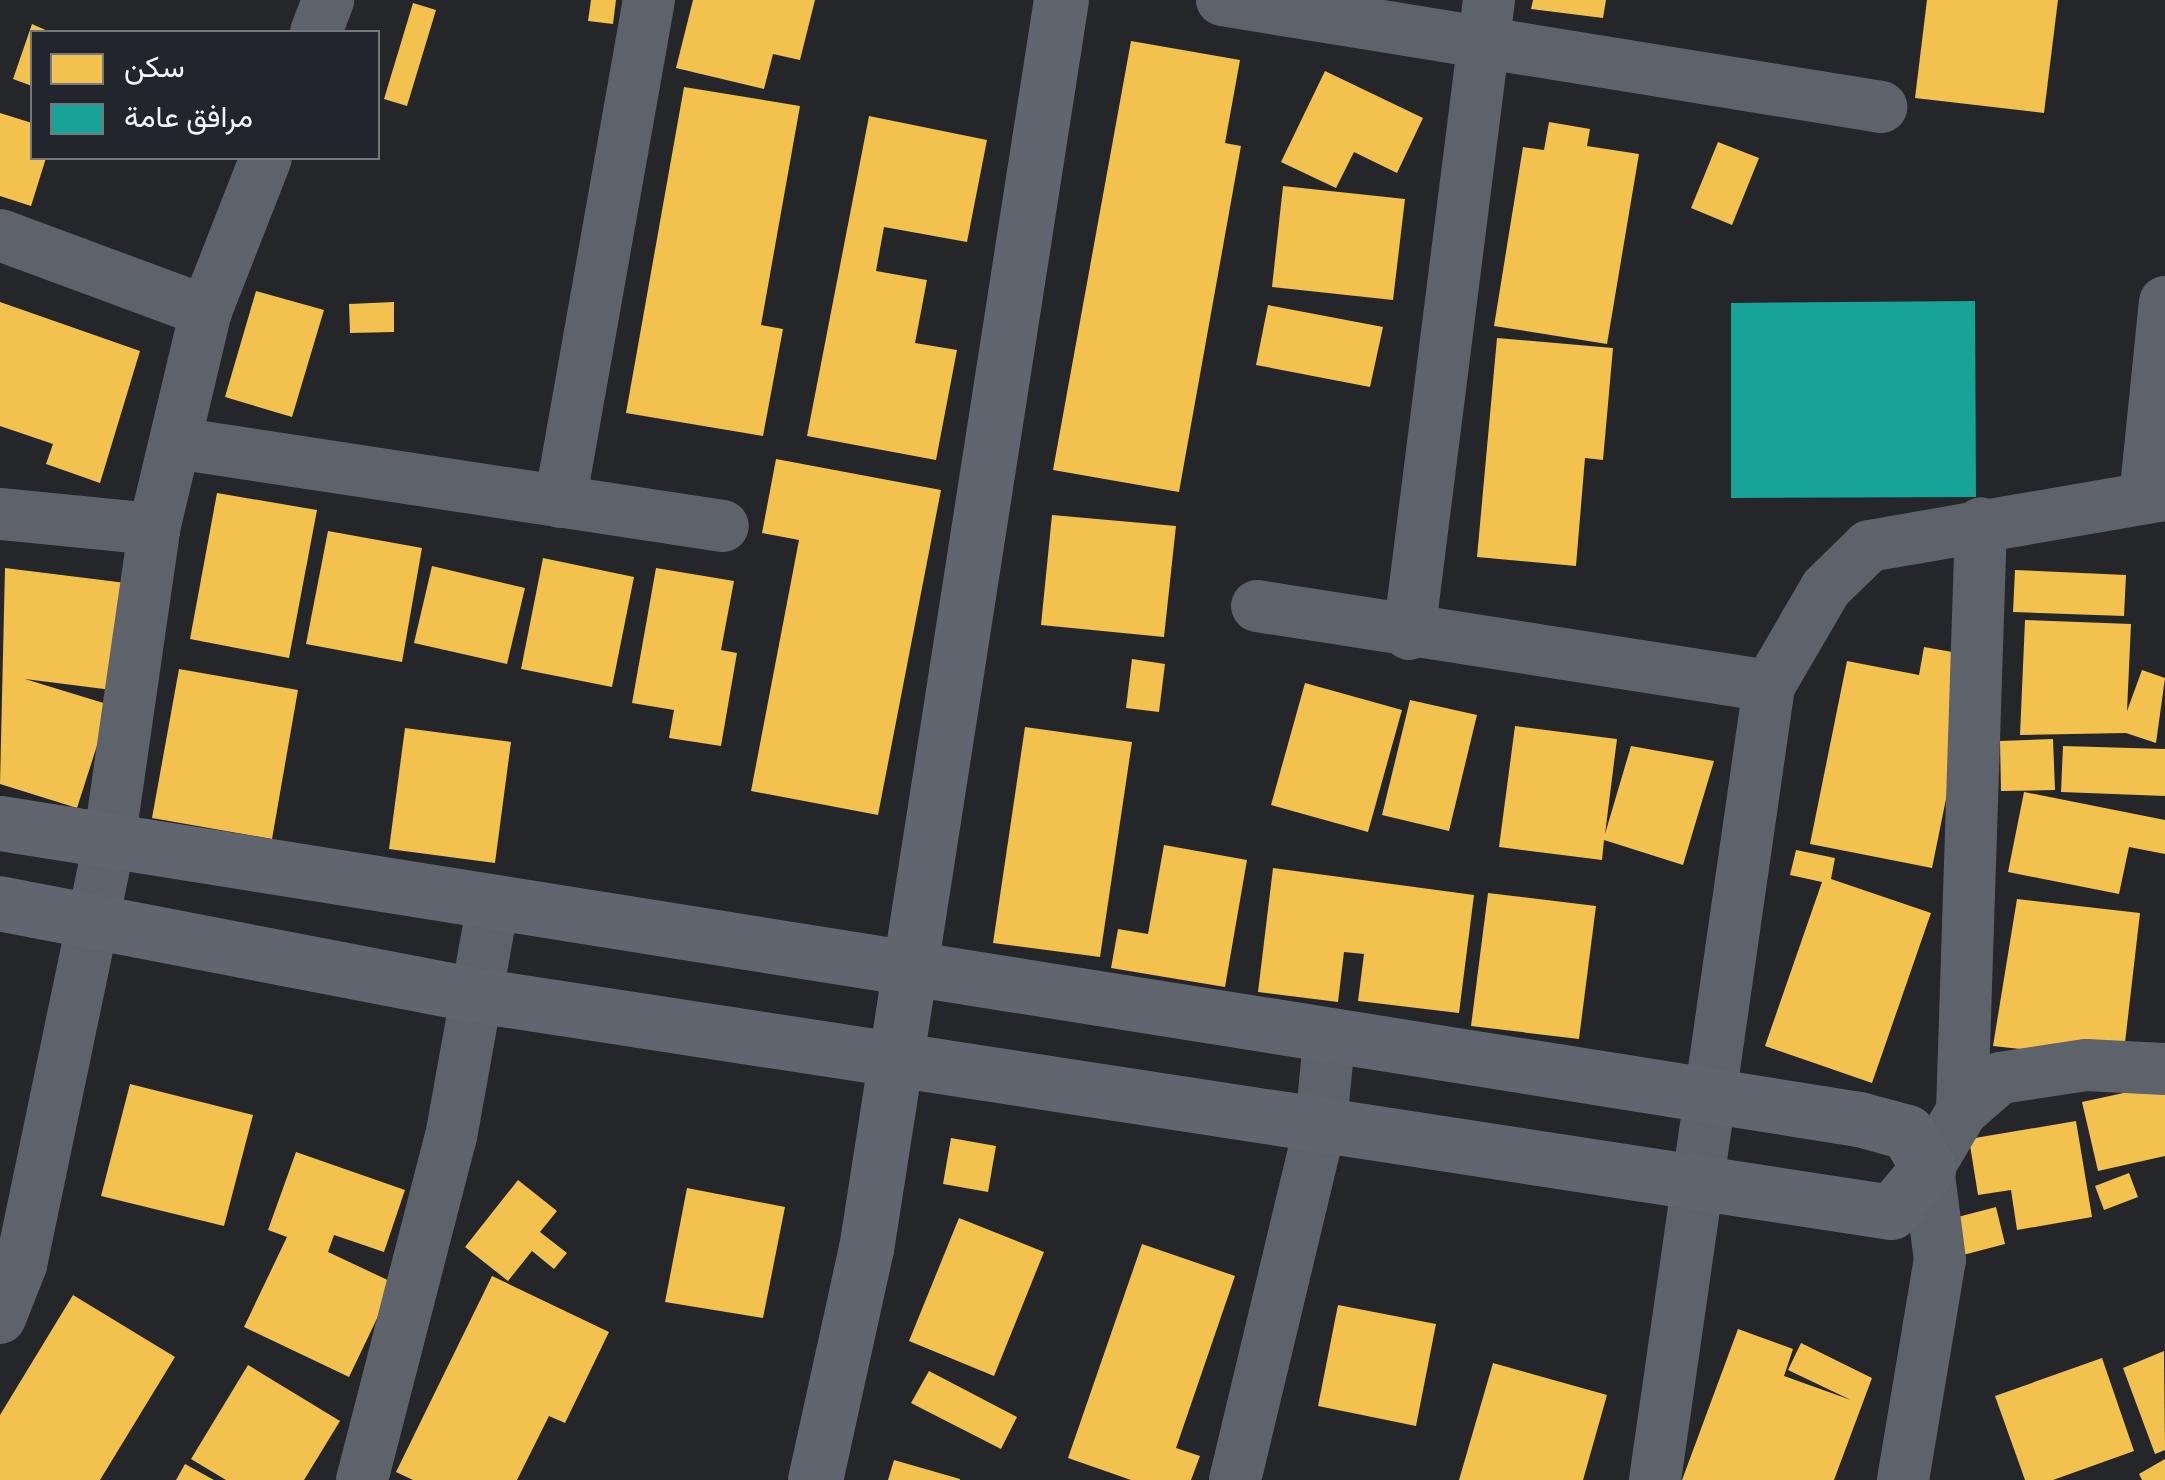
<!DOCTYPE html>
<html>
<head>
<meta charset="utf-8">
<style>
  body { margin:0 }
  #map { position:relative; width:2165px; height:1480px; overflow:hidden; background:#242629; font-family:"IBM Plex Sans",Vazirmatn,sans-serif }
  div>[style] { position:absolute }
  .homes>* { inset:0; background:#f2c14e }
  .public>* { inset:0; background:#17a398 }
  .street>* { height:52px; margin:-26px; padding:0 26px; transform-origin:26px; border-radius:26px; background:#5e626b }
  .secondary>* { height:55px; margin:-27.5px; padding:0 27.5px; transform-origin:27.5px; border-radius:27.5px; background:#60656f }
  span { translate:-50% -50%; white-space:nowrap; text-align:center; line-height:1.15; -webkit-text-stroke:10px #22252b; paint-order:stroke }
  .legend { position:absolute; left:30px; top:30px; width:350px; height:130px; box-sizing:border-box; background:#22252b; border:2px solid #75787d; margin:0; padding:12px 18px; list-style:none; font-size:30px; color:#f2f4f8 }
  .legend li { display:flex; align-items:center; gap:20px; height:50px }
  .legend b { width:50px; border:2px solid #75787d }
</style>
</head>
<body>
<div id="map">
  <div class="homes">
    <div style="clip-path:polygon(591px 0,616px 0,613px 24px,588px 21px)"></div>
    <div style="clip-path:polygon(693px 0,815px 0,800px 60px,773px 54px,764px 89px,676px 68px)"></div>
    <div style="clip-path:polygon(1533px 0,1606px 0,1603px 18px,1531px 9px)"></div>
    <div style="clip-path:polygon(1927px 0,2058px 0,2044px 113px,1915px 98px)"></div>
    <div style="clip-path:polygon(413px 3px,436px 10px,407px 106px,384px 99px)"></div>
    <div style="clip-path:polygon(32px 24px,50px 32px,32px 32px,32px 86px,13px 79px)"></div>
    <div style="clip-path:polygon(1131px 41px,1240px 60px,1225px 143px,1241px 146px,1179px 492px,1053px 470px)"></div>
    <div style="clip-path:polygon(1325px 71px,1423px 118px,1397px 173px,1354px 152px,1336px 188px,1281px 162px)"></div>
    <div style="clip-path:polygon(684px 87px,800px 106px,761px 325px,783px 329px,763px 436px,626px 413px)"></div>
    <div style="clip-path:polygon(0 113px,32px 123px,32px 158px,46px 158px,31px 206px,0 196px)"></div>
    <div style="clip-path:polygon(869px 116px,987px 140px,967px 242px,884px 227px,876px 271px,927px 280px,915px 343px,957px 350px,936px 460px,807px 436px)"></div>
    <div style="clip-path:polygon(1549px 122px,1590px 129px,1587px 146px,1639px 154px,1607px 344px,1494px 326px,1523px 147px,1544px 150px)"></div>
    <div style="clip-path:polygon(1718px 142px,1759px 158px,1732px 225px,1691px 208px)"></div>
    <div style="clip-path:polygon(1283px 186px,1405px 199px,1393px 300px,1272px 287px)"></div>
    <div style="clip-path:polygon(256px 291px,324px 310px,292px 417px,225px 397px)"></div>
    <div style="clip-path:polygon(0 302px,140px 351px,100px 483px,46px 464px,53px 444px,0 426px)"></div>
    <div style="clip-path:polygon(394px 302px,394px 332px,350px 333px,349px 304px)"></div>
    <div style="clip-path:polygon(1268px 305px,1383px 327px,1370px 387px,1256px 365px)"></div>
    <div style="clip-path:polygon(1497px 338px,1613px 348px,1603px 460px,1585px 458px,1576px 566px,1477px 557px)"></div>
    <div style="clip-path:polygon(776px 459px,941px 490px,878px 815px,751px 791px,799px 540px,762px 533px)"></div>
    <div style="clip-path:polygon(217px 493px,317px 510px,289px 658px,190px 639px)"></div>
    <div style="clip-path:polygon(1052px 515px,1176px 526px,1164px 637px,1041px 625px)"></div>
    <div style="clip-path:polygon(328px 531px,422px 548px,402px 662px,306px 644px)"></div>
    <div style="clip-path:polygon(543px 558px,634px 577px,612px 687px,521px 669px)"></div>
    <div style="clip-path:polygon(432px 566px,525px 588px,507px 664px,414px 643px)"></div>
    <div style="clip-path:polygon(5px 568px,126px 583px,112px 690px,25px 679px,110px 705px,77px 808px,0 784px)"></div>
    <div style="clip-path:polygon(656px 568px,734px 581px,721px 650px,737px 653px,721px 746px,669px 738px,674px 710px,632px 703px)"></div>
    <div style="clip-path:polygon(2015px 570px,2126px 575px,2124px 616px,2013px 612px)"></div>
    <div style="clip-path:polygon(2025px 620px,2131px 624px,2127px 711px,2142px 670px,2165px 678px,2156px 743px,2126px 733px,2020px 735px)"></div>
    <div style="clip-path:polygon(1924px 647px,1975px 656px,1932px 868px,1810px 844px,1847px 661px,1919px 675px)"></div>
    <div style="clip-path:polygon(1132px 659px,1165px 664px,1159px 712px,1126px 708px)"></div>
    <div style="clip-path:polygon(179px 669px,298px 690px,272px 839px,152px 818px)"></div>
    <div style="clip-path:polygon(1305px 683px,1402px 710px,1368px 832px,1271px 805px)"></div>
    <div style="clip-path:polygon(1410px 700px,1477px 715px,1449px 831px,1382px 815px)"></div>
    <div style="clip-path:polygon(1515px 726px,1617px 739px,1605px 834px,1631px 746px,1714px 761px,1683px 865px,1604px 840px,1602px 860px,1499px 847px)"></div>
    <div style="clip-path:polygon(1025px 727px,1132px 742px,1100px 957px,993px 943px)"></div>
    <div style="clip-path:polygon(405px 728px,511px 742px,495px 863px,389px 849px)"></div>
    <div style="clip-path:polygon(2053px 739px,2055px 790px,2001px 791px,2000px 741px)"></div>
    <div style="clip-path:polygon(2063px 746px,2165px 749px,2165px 796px,2061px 792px)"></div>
    <div style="clip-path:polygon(2024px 792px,2165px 820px,2165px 854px,2129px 847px,2119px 894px,2008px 872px)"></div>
    <div style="clip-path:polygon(1164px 845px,1247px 860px,1225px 987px,1111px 968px,1118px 929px,1148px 934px)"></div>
    <div style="clip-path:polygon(1796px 850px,1835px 858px,1831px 879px,1931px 913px,1872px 1083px,1765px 1046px,1822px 882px,1790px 875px)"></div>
    <div style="clip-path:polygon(1273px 868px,1474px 895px,1459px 1013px,1358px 1001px,1364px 954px,1344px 952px,1338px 1002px,1258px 992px)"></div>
    <div style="clip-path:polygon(1488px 893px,1596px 906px,1579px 1039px,1471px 1026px)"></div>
    <div style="clip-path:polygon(2017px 899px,2140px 913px,2123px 1060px,1993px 1046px)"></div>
    <div style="clip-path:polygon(130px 1084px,253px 1115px,224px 1226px,101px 1196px)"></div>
    <div style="clip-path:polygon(2165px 1084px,2165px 1156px,2098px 1171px,2082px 1102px)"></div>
    <div style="clip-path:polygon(2076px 1121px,2092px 1217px,2017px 1230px,2011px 1190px,1978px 1195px,1969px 1139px)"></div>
    <div style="clip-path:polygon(951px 1138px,996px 1146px,988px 1192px,943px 1184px)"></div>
    <div style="clip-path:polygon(296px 1152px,405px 1190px,384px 1252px,334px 1235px,328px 1252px,394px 1283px,349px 1377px,244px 1327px,287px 1237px,268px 1230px)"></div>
    <div style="clip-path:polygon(2129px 1173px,2138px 1197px,2104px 1210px,2095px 1186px)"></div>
    <div style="clip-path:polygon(518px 1180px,557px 1211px,540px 1232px,567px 1253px,554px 1269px,532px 1251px,508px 1281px,465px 1247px)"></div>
    <div style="clip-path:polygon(687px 1188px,785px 1207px,763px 1318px,665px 1302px)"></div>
    <div style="clip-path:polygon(1996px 1207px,2005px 1244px,1963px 1255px,1954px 1218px)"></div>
    <div style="clip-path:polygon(959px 1218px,1044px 1252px,994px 1376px,909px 1341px)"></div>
    <div style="clip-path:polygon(1142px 1244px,1235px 1276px,1176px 1448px,1200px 1456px,1191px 1480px,1131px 1480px,1068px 1458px)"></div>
    <div style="clip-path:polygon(492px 1276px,609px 1332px,565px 1423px,549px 1416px,517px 1480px,413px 1480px,396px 1472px)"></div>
    <div style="clip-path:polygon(73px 1295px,175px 1357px,100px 1480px,0 1480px,0 1415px)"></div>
    <div style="clip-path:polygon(1338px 1305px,1436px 1324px,1416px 1426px,1318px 1406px)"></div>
    <div style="clip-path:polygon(1738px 1329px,1793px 1349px,1784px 1376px,1851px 1400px,1788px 1370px,1801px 1343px,1872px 1378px,1834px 1480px,1682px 1480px)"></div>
    <div style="clip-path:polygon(2164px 1351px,2165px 1450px,2155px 1454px,2123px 1368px)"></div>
    <div style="clip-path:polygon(2102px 1358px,2134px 1451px,2053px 1480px,2025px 1480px,1995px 1396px)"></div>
    <div style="clip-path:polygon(1493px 1363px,1607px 1395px,1583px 1480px,1459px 1480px)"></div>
    <div style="clip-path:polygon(248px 1365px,340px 1421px,304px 1480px,226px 1480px,191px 1459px)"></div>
    <div style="clip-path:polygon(929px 1371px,1017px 1417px,1001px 1449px,911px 1403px)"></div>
    <div style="clip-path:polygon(2165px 1459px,2165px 1480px,2142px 1480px,2139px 1474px)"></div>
    <div style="clip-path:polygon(894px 1460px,960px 1479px,960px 1480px,888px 1480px)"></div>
    <div style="clip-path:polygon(185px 1464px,214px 1480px,176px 1480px)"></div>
  </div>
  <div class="public">
    <div style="clip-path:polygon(1975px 301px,1976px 497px,1731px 498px,1731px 303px)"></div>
  </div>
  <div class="street">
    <div style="left:1222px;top:0;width:668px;rotate:9.22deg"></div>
    <div style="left:316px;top:32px;width:34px;rotate:-69deg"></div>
    <div style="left:0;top:235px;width:220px;rotate:20.3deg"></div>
    <div style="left:176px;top:443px;width:553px;rotate:8.63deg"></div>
    <div style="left:2145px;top:498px;width:197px;rotate:-84.2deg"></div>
    <div style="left:560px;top:502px;width:510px;rotate:-79.95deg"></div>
    <div style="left:0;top:514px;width:155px;rotate:5.6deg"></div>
    <div style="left:1257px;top:606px;width:518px;rotate:8.88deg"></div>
    <div style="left:1409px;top:634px;width:639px;rotate:-82.81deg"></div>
    <div style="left:1962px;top:1111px;width:588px;rotate:-88.15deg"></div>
    <div style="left:0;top:1318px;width:57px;rotate:-68.4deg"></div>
    <div style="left:21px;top:1265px;width:431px;rotate:-78.2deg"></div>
    <div style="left:109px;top:843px;width:317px;rotate:-81.8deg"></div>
    <div style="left:154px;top:529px;width:224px;rotate:-76.6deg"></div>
    <div style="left:206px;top:311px;width:164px;rotate:-68.6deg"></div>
    <div style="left:362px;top:1480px;width:354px;rotate:-75.5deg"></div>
    <div style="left:451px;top:1137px;width:233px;rotate:-79.8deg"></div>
    <div style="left:1235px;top:1480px;width:367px;rotate:-76.5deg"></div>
    <div style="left:1321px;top:1123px;width:82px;rotate:-84.4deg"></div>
    <div style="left:1655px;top:1480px;width:802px;rotate:-81.83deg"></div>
    <div style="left:1769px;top:686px;width:113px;rotate:-59.8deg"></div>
    <div style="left:1826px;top:588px;width:60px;rotate:-44.3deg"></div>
    <div style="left:1869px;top:546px;width:300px;rotate:-9.8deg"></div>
    <div style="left:1903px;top:1480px;width:223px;rotate:-80.5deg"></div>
    <div style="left:1940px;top:1260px;width:93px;rotate:-97.4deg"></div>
    <div style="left:1928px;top:1168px;width:66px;rotate:-59.2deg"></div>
    <div style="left:1962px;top:1111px;width:50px;rotate:-41deg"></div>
    <div style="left:2000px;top:1078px;width:87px;rotate:-8.6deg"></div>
    <div style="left:2086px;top:1065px;width:79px;rotate:2.9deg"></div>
  </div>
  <div class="secondary">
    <div style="left:0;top:823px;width:1882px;rotate:9.05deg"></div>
    <div style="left:1859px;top:1119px;width:50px;rotate:15.2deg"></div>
    <div style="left:1907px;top:1132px;width:42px;rotate:59.7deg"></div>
    <div style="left:1928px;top:1168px;width:57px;rotate:130.1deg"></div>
    <div style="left:1891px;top:1212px;width:1432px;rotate:-171.28deg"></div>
    <div style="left:476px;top:995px;width:485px;rotate:-169.1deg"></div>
    <div style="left:815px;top:1480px;width:237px;rotate:-77.6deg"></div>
    <div style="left:866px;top:1249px;width:1264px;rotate:-81.13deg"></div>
  </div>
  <ul class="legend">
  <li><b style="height:28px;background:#f2c14e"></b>سكن</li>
  <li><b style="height:28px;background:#17a398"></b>مرافق عامة</li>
  </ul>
</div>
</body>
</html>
